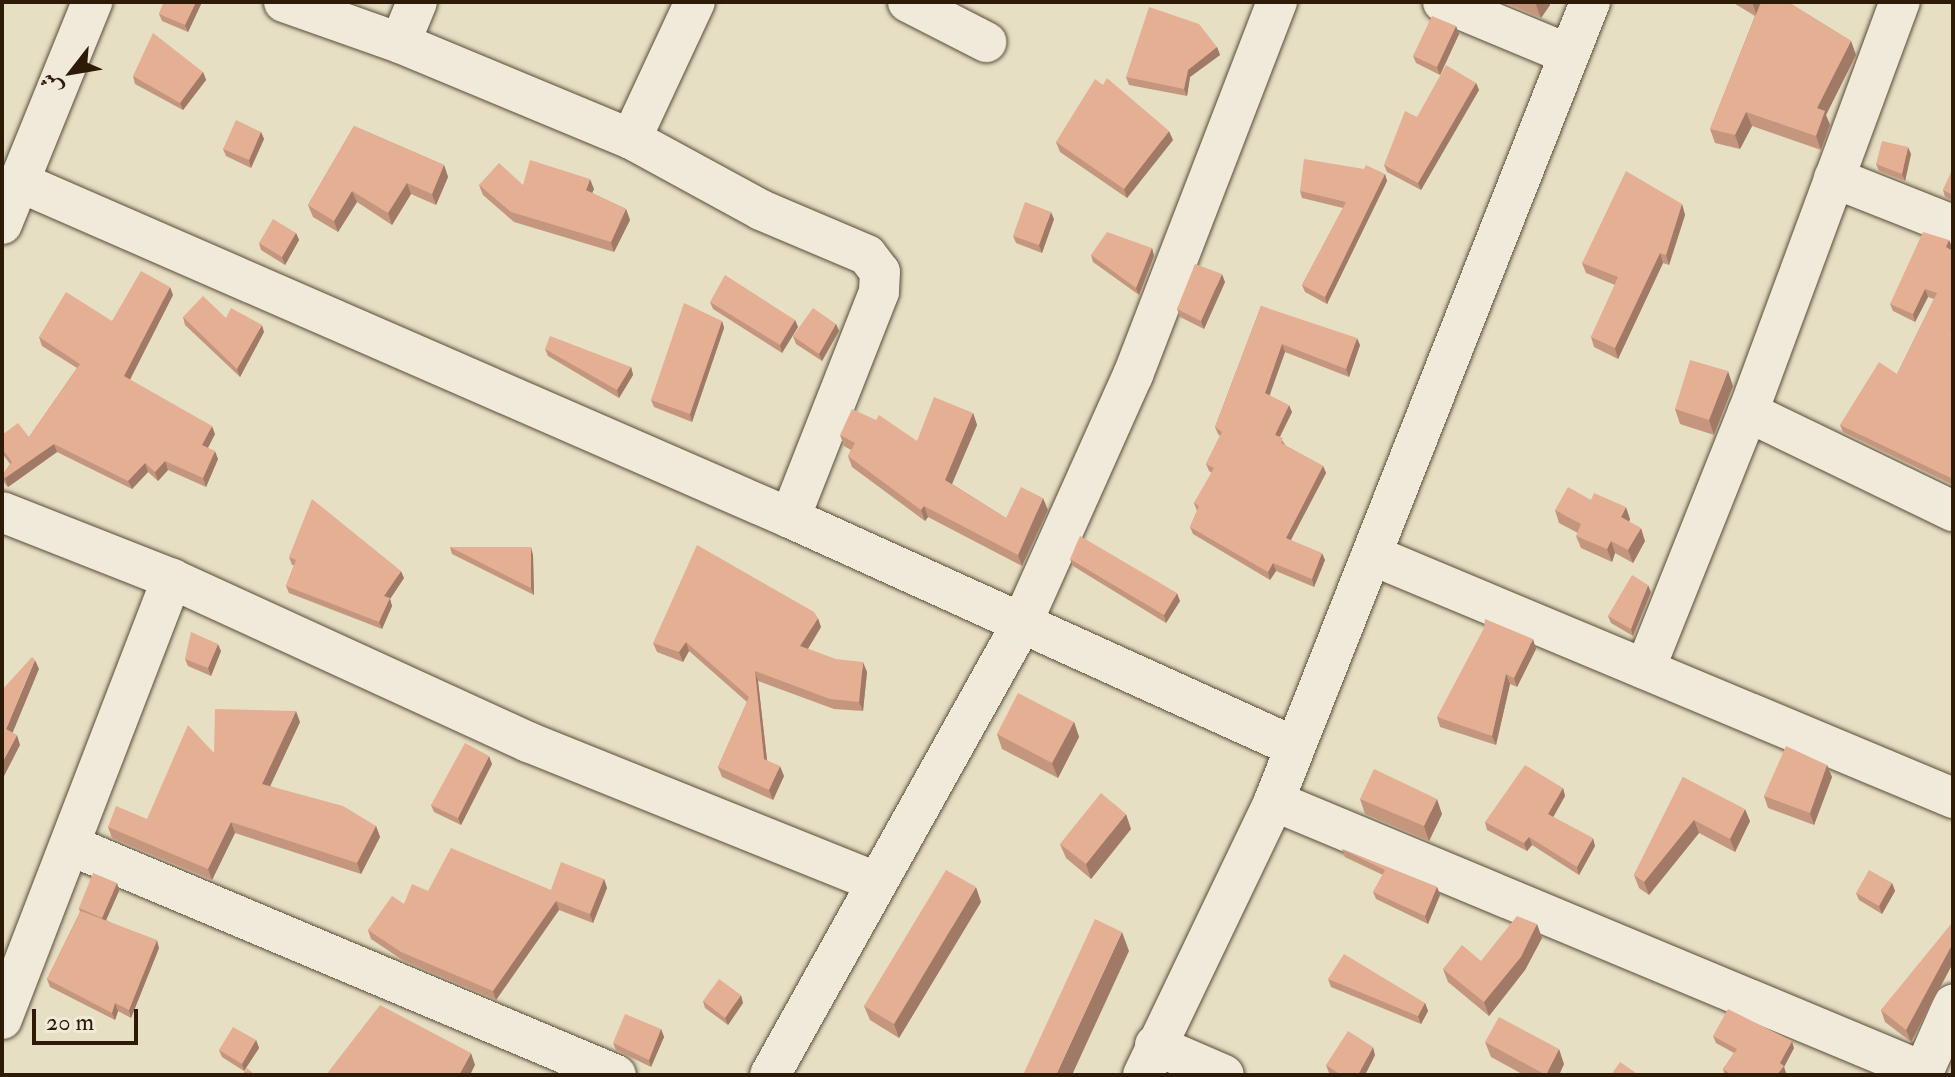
<!DOCTYPE html>
<html>
<head>
<meta charset="utf-8">
<style>
  body { margin:0 }
  #map { position:relative; width:1955px; height:1077px; overflow:hidden; background:#e6dfc4; font-family:"IM FELL Double Pica",Amiri,serif }
  div>[style] { position:absolute }
  .roads { filter:drop-shadow(0 0 2px #5b4c37) drop-shadow(0 0 2px #5b4c37) }
  .minor>* { height:40px; margin:-20px; padding:0 20px; transform-origin:20px; border-radius:20px; background:#efead9 }
  .wall>* { inset:0; background:#c4967e }
  .shaded-wall>* { inset:0; background:#a07a66 }
  .building>* { inset:0; background:#e4af92 }
  span { translate:-50% -50%; white-space:nowrap; text-align:center; line-height:1.15; -webkit-text-stroke:6px #efead9; paint-order:stroke }
  .frame { position:absolute; inset:0; border:4px solid #2d1b08; pointer-events:none }
  .north { position:absolute; left:32px; top:32px; width:80px; height:80px; -webkit-text-stroke:6px #efead9; paint-order:stroke; rotate:239deg; font-size:22px; font-weight:700; line-height:32px; text-align:center; color:#2d1b08 }
  .north::after { content:''; display:block; margin:auto; width:28px; height:36px; background:#2d1b08; clip-path:polygon(50% 0,100% 100%,50% 72%,0 100%) }
  .scale { position:absolute; left:32px; top:1009px; width:106px; height:36px; box-sizing:border-box; border:4px solid #2d1b08; border-top:0; padding-left:10px; font-size:24px; line-height:28px; white-space:nowrap; color:#2d1b08; -webkit-text-stroke:6px #efead9; paint-order:stroke }
</style>
</head>
<body>
<div id="map">
  <div class="roads">
    <div class="minor">
      <div style="left:284px;top:2px;width:123px;rotate:19.5deg"></div>
      <div style="left:400px;top:43px;width:250px;rotate:22.6deg"></div>
      <div style="left:631px;top:139px;width:148px;rotate:28.6deg"></div>
      <div style="left:761px;top:210px;width:115px;rotate:23deg"></div>
      <div style="left:867px;top:255px;width:21px;rotate:53deg"></div>
      <div style="left:880px;top:272px;width:20px;rotate:93deg"></div>
      <div style="left:879px;top:292px;width:243px;rotate:111.5deg"></div>
      <div style="left:908px;top:2px;width:88px;rotate:27.1deg"></div>
      <div style="left:1443px;top:2px;width:135px;rotate:22.6deg"></div>
      <div style="left:400px;top:43px;width:44px;rotate:-67.5deg"></div>
      <div style="left:631px;top:139px;width:151px;rotate:-65deg"></div>
      <div style="left:1834px;top:178px;width:128px;rotate:21.6deg"></div>
      <div style="left:17px;top:181px;width:843px;rotate:23.56deg"></div>
      <div style="left:790px;top:518px;width:554px;rotate:24.39deg"></div>
      <div style="left:2px;top:224px;width:240px;rotate:-67.9deg"></div>
      <div style="left:1748px;top:412px;width:228px;rotate:25.8deg"></div>
      <div style="left:2px;top:512px;width:183px;rotate:21.5deg"></div>
      <div style="left:172px;top:579px;width:392px;rotate:24.6deg"></div>
      <div style="left:528px;top:742px;width:376px;rotate:21.9deg"></div>
      <div style="left:1374px;top:556px;width:628px;rotate:22.68deg"></div>
      <div style="left:1645px;top:669px;width:277px;rotate:-68.2deg"></div>
      <div style="left:1748px;top:412px;width:437px;rotate:-69.7deg"></div>
      <div style="left:1274px;top:801px;width:704px;rotate:22.63deg"></div>
      <div style="left:72px;top:846px;width:590px;rotate:22.83deg"></div>
      <div style="left:2px;top:1019px;width:472px;rotate:-68.9deg"></div>
      <div style="left:1155px;top:1045px;width:75px;rotate:23.5deg"></div>
      <div style="left:770px;top:1075px;width:515px;rotate:-60.85deg"></div>
      <div style="left:1021px;top:625px;width:274px;rotate:-65.9deg"></div>
      <div style="left:1133px;top:375px;width:400px;rotate:-68.9deg"></div>
      <div style="left:1143px;top:1075px;width:304px;rotate:-64.4deg"></div>
      <div style="left:1274px;top:801px;width:859px;rotate:-68.42deg"></div>
      <div style="left:1922px;top:1075px;width:77px;rotate:-66.1deg"></div>
    </div>
  </div>
  <div class="wall">
    <div style="clip-path:polygon(164px 2px,202px 2px,188px 32px,162px 21px,159px 14px)"></div>
    <div style="clip-path:polygon(1503px 2px,1549px 2px,1550px 5px,1541px 18px)"></div>
    <div style="clip-path:polygon(1732px 2px,1788px 2px,1851px 41px,1856px 55px,1826px 115px,1830px 125px,1821px 150px,1752px 126px,1740px 149px,1715px 143px,1710px 129px,1755px 16px)"></div>
    <div style="clip-path:polygon(1456px 26px,1459px 34px,1440px 75px,1416px 63px,1413px 56px)"></div>
    <div style="clip-path:polygon(1217px 47px,1220px 55px,1190px 77px,1187px 96px,1129px 85px,1126px 77px)"></div>
    <div style="clip-path:polygon(203px 72px,206px 80px,183px 110px,135px 84px,133px 76px)"></div>
    <div style="clip-path:polygon(1476px 83px,1479px 90px,1421px 190px,1387px 172px,1384px 165px,1417px 117px)"></div>
    <div style="clip-path:polygon(354px 126px,444px 165px,448px 177px,436px 205px,411px 194px,392px 225px,357px 202px,338px 232px,313px 217px,308px 205px)"></div>
    <div style="clip-path:polygon(261px 132px,264px 139px,251px 168px,226px 156px,223px 149px)"></div>
    <div style="clip-path:polygon(1173px 140px,1127px 198px,1060px 152px,1056px 142px)"></div>
    <div style="clip-path:polygon(1911px 154px,1905px 181px,1879px 171px,1876px 164px)"></div>
    <div style="clip-path:polygon(1953px 170px,1953px 201px,1945px 197px,1943px 190px)"></div>
    <div style="clip-path:polygon(1385px 174px,1387px 181px,1327px 304px,1305px 292px,1302px 285px,1343px 208px,1302px 198px,1300px 191px)"></div>
    <div style="clip-path:polygon(479px 185px,523px 185px,594px 189px,592px 193px,626px 209px,630px 220px,614px 252px,514px 222px,483px 195px)"></div>
    <div style="clip-path:polygon(1682px 204px,1685px 215px,1669px 265px,1663px 263px,1618px 359px,1594px 347px,1591px 337px,1615px 285px,1586px 273px,1582px 263px)"></div>
    <div style="clip-path:polygon(1054px 219px,1042px 253px,1016px 243px,1013px 236px)"></div>
    <div style="clip-path:polygon(296px 233px,299px 240px,285px 265px,261px 250px,259px 243px)"></div>
    <div style="clip-path:polygon(1949px 240px,1952px 247px,1951px 250px,1953px 251px,1953px 485px,1843px 432px,1840px 425px,1897px 374px,1934px 299px,1928px 297px,1915px 322px,1893px 311px,1890px 304px)"></div>
    <div style="clip-path:polygon(1152px 248px,1154px 256px,1139px 295px,1093px 262px,1091px 255px)"></div>
    <div style="clip-path:polygon(1225px 282px,1204px 329px,1180px 317px,1177px 309px)"></div>
    <div style="clip-path:polygon(173px 295px,130px 380px,215px 434px,208px 448px,218px 459px,206px 487px,168px 470px,158px 481px,148px 472px,132px 489px,57px 452px,8px 487px,5px 484px,2px 476px,10px 464px,2px 453px,2px 435px,29px 437px,77px 368px,42px 346px,39px 337px,112px 321px)"></div>
    <div style="clip-path:polygon(710px 302px,795px 320px,798px 327px,782px 353px,713px 309px)"></div>
    <div style="clip-path:polygon(1261px 306px,1360px 345px,1349px 377px,1285px 352px,1269px 395px,1292px 412px,1280px 437px,1286px 446px,1323px 466px,1326px 473px,1291px 540px,1325px 560px,1314px 587px,1276px 571px,1270px 580px,1193px 534px,1190px 527px,1197px 511px,1194px 503px,1212px 473px,1209px 471px,1206px 464px,1220px 436px,1218px 434px,1215px 427px)"></div>
    <div style="clip-path:polygon(183px 317px,226px 318px,264px 332px,240px 377px,185px 325px)"></div>
    <div style="clip-path:polygon(722px 321px,724px 328px,692px 422px,654px 407px,651px 400px)"></div>
    <div style="clip-path:polygon(836px 324px,839px 331px,822px 361px,796px 344px,793px 336px)"></div>
    <div style="clip-path:polygon(545px 349px,631px 367px,633px 375px,619px 398px,548px 356px)"></div>
    <div style="clip-path:polygon(1733px 386px,1714px 435px,1680px 424px,1675px 409px)"></div>
    <div style="clip-path:polygon(973px 413px,977px 425px,952px 484px,1006px 518px,1048px 510px,1022px 566px,928px 517px,925px 521px,852px 467px,848px 456px,851px 450px,844px 446px,840px 435px,917px 441px)"></div>
    <div style="clip-path:polygon(1591px 500px,1630px 519px,1629px 522px,1645px 541px,1633px 563px,1615px 553px,1612px 562px,1581px 548px,1576px 536px,1578px 533px,1559px 523px,1555px 510px)"></div>
    <div style="clip-path:polygon(450px 547px,533px 555px,534px 595px,452px 554px)"></div>
    <div style="clip-path:polygon(289px 557px,404px 578px,390px 599px,392px 606px,382px 629px,289px 593px,286px 586px,294px 565px,292px 565px)"></div>
    <div style="clip-path:polygon(1070px 559px,1180px 601px,1166px 623px,1073px 566px)"></div>
    <div style="clip-path:polygon(1651px 592px,1633px 636px,1611px 623px,1608px 616px)"></div>
    <div style="clip-path:polygon(821px 627px,808px 649px,867px 672px,863px 711px,834px 709px,758px 681px,767px 760px,784px 776px,773px 800px,722px 777px,718px 767px,747px 702px,689px 651px,683px 662px,657px 652px,653px 643px)"></div>
    <div style="clip-path:polygon(1536px 649px,1517px 687px,1510px 684px,1496px 745px,1440px 727px,1437px 717px)"></div>
    <div style="clip-path:polygon(221px 651px,211px 676px,188px 666px,185px 659px)"></div>
    <div style="clip-path:polygon(300px 722px,270px 786px,376px 826px,380px 837px,361px 874px,235px 833px,212px 880px,112px 838px,108px 827px,147px 819px,214px 753px)"></div>
    <div style="clip-path:polygon(1074px 722px,1079px 737px,1058px 778px,1002px 749px,997px 734px)"></div>
    <div style="clip-path:polygon(492px 764px,461px 825px,434px 812px,431px 805px)"></div>
    <div style="clip-path:polygon(1827px 765px,1832px 777px,1814px 825px,1768px 808px,1764px 796px)"></div>
    <div style="clip-path:polygon(1683px 777px,1750px 821px,1735px 852px,1699px 833px,1649px 895px,1639px 888px,1634px 875px)"></div>
    <div style="clip-path:polygon(1563px 788px,1565px 796px,1553px 817px,1595px 846px,1579px 875px,1532px 845px,1527px 851px,1487px 830px,1485px 822px)"></div>
    <div style="clip-path:polygon(1360px 799px,1442px 814px,1429px 841px,1365px 814px)"></div>
    <div style="clip-path:polygon(1131px 829px,1091px 879px,1066px 858px,1060px 844px)"></div>
    <div style="clip-path:polygon(1342px 849px,1437px 887px,1440px 895px,1428px 924px,1376px 899px,1373px 892px,1383px 875px,1345px 857px)"></div>
    <div style="clip-path:polygon(604px 879px,607px 888px,593px 923px,559px 910px,496px 1000px,404px 961px,371px 939px,368px 930px,404px 904px,428px 891px,551px 890px)"></div>
    <div style="clip-path:polygon(117px 883px,119px 891px,106px 920px,159px 948px,131px 1018px,118px 1011px,115px 1020px,50px 987px,47px 979px,80px 912px,79px 908px)"></div>
    <div style="clip-path:polygon(1892px 883px,1895px 891px,1882px 914px,1859px 900px,1856px 893px)"></div>
    <div style="clip-path:polygon(981px 902px,899px 1038px,870px 1020px,864px 1006px)"></div>
    <div style="clip-path:polygon(1953px 925px,1953px 963px,1911px 1042px,1885px 1022px,1881px 1010px)"></div>
    <div style="clip-path:polygon(1542px 938px,1525px 970px,1489px 1016px,1448px 982px,1443px 969px,1481px 961px)"></div>
    <div style="clip-path:polygon(1328px 979px,1425px 1003px,1428px 1011px,1421px 1024px,1331px 987px)"></div>
    <div style="clip-path:polygon(703px 1001px,743px 1003px,728px 1025px,705px 1008px)"></div>
    <div style="clip-path:polygon(661px 1029px,664px 1037px,651px 1067px,616px 1050px,613px 1043px)"></div>
    <div style="clip-path:polygon(1713px 1036px,1794px 1048px,1784px 1067px,1786px 1073px,1785px 1075px,1725px 1075px,1723px 1069px,1734px 1053px,1716px 1043px)"></div>
    <div style="clip-path:polygon(256px 1040px,259px 1048px,244px 1071px,222px 1057px,219px 1050px)"></div>
    <div style="clip-path:polygon(1485px 1042px,1564px 1064px,1559px 1075px,1524px 1075px,1491px 1057px)"></div>
    <div style="clip-path:polygon(1375px 1055px,1365px 1075px,1332px 1075px,1329px 1073px,1326px 1065px)"></div>
  </div>
  <div class="shaded-wall">
    <div style="clip-path:polygon(196px 2px,202px 2px,188px 32px,185px 25px)"></div>
    <div style="clip-path:polygon(1538px 2px,1549px 2px,1550px 5px,1541px 18px,1536px 5px)"></div>
    <div style="clip-path:polygon(1752px 2px,1764px 2px,1757px 16px)"></div>
    <div style="clip-path:polygon(1456px 26px,1459px 34px,1440px 75px,1437px 67px)"></div>
    <div style="clip-path:polygon(1851px 41px,1856px 55px,1826px 115px,1830px 125px,1821px 150px,1816px 136px,1817px 108px)"></div>
    <div style="clip-path:polygon(1217px 47px,1220px 55px,1190px 77px,1187px 96px,1184px 89px,1188px 70px)"></div>
    <div style="clip-path:polygon(203px 72px,206px 80px,183px 110px,180px 103px)"></div>
    <div style="clip-path:polygon(1476px 83px,1479px 90px,1421px 190px,1418px 183px)"></div>
    <div style="clip-path:polygon(1746px 112px,1752px 126px,1740px 149px,1735px 135px)"></div>
    <div style="clip-path:polygon(1169px 131px,1173px 140px,1127px 198px,1124px 189px)"></div>
    <div style="clip-path:polygon(261px 132px,264px 139px,251px 168px,249px 160px)"></div>
    <div style="clip-path:polygon(1908px 147px,1911px 154px,1905px 181px,1902px 174px)"></div>
    <div style="clip-path:polygon(444px 165px,448px 177px,436px 205px,432px 194px)"></div>
    <div style="clip-path:polygon(1385px 174px,1387px 181px,1327px 304px,1325px 297px)"></div>
    <div style="clip-path:polygon(590px 179px,594px 189px,589px 200px,586px 190px)"></div>
    <div style="clip-path:polygon(407px 183px,411px 194px,392px 225px,388px 213px)"></div>
    <div style="clip-path:polygon(352px 191px,357px 202px,338px 232px,334px 221px)"></div>
    <div style="clip-path:polygon(1682px 204px,1685px 215px,1669px 265px,1666px 255px)"></div>
    <div style="clip-path:polygon(626px 209px,630px 220px,614px 252px,611px 242px)"></div>
    <div style="clip-path:polygon(1051px 212px,1054px 219px,1042px 253px,1039px 245px)"></div>
    <div style="clip-path:polygon(296px 233px,299px 240px,285px 265px,282px 257px)"></div>
    <div style="clip-path:polygon(1949px 240px,1952px 247px,1948px 255px,1946px 247px)"></div>
    <div style="clip-path:polygon(1152px 248px,1154px 256px,1139px 295px,1136px 288px)"></div>
    <div style="clip-path:polygon(1660px 253px,1663px 263px,1618px 359px,1615px 348px)"></div>
    <div style="clip-path:polygon(1222px 274px,1225px 282px,1204px 329px,1201px 321px)"></div>
    <div style="clip-path:polygon(170px 287px,173px 295px,127px 385px,124px 376px)"></div>
    <div style="clip-path:polygon(1925px 289px,1928px 297px,1915px 322px,1913px 314px)"></div>
    <div style="clip-path:polygon(795px 320px,798px 327px,782px 353px,780px 345px)"></div>
    <div style="clip-path:polygon(722px 321px,724px 328px,692px 422px,690px 414px)"></div>
    <div style="clip-path:polygon(836px 324px,839px 331px,822px 361px,819px 354px)"></div>
    <div style="clip-path:polygon(262px 325px,264px 332px,240px 377px,237px 369px)"></div>
    <div style="clip-path:polygon(1357px 338px,1360px 345px,1349px 377px,1346px 369px)"></div>
    <div style="clip-path:polygon(1282px 344px,1285px 352px,1268px 400px,1265px 393px)"></div>
    <div style="clip-path:polygon(631px 367px,633px 375px,619px 398px,617px 390px)"></div>
    <div style="clip-path:polygon(1728px 371px,1733px 386px,1714px 435px,1709px 420px)"></div>
    <div style="clip-path:polygon(1289px 405px,1292px 412px,1277px 442px,1275px 435px)"></div>
    <div style="clip-path:polygon(973px 413px,977px 425px,949px 491px,945px 480px)"></div>
    <div style="clip-path:polygon(212px 426px,215px 434px,205px 453px,202px 445px)"></div>
    <div style="clip-path:polygon(54px 444px,57px 452px,8px 487px,5px 478px)"></div>
    <div style="clip-path:polygon(215px 451px,218px 459px,206px 487px,203px 478px)"></div>
    <div style="clip-path:polygon(165px 461px,168px 470px,158px 481px,155px 472px)"></div>
    <div style="clip-path:polygon(145px 463px,148px 472px,132px 489px,128px 481px)"></div>
    <div style="clip-path:polygon(1323px 466px,1326px 473px,1288px 545px,1286px 538px)"></div>
    <div style="clip-path:polygon(1043px 498px,1048px 510px,1022px 566px,1018px 555px)"></div>
    <div style="clip-path:polygon(924px 506px,928px 517px,925px 521px,921px 510px)"></div>
    <div style="clip-path:polygon(1626px 507px,1630px 519px,1626px 530px,1621px 517px)"></div>
    <div style="clip-path:polygon(1641px 528px,1645px 541px,1633px 563px,1628px 550px)"></div>
    <div style="clip-path:polygon(1611px 541px,1615px 553px,1612px 562px,1607px 549px)"></div>
    <div style="clip-path:polygon(531px 547px,533px 555px,534px 595px,531px 588px)"></div>
    <div style="clip-path:polygon(1322px 553px,1325px 560px,1314px 587px,1312px 579px)"></div>
    <div style="clip-path:polygon(1273px 563px,1276px 571px,1270px 580px,1268px 572px)"></div>
    <div style="clip-path:polygon(401px 571px,404px 578px,390px 599px,392px 606px,382px 629px,379px 622px,384px 596px)"></div>
    <div style="clip-path:polygon(1648px 585px,1651px 592px,1633px 636px,1631px 629px)"></div>
    <div style="clip-path:polygon(1177px 593px,1180px 601px,1166px 623px,1164px 615px)"></div>
    <div style="clip-path:polygon(818px 618px,821px 627px,804px 655px,800px 646px)"></div>
    <div style="clip-path:polygon(1533px 639px,1536px 649px,1517px 687px,1514px 678px)"></div>
    <div style="clip-path:polygon(686px 642px,689px 651px,683px 662px,679px 652px)"></div>
    <div style="clip-path:polygon(218px 644px,221px 651px,211px 676px,208px 668px)"></div>
    <div style="clip-path:polygon(35px 660px,39px 669px,10px 739px,6px 729px)"></div>
    <div style="clip-path:polygon(863px 662px,867px 672px,863px 711px,859px 702px)"></div>
    <div style="clip-path:polygon(755px 671px,758px 681px,768px 769px,764px 759px)"></div>
    <div style="clip-path:polygon(1506px 674px,1510px 684px,1496px 745px,1492px 736px)"></div>
    <div style="clip-path:polygon(296px 711px,300px 722px,266px 795px,262px 784px)"></div>
    <div style="clip-path:polygon(1074px 722px,1079px 737px,1058px 778px,1052px 763px)"></div>
    <div style="clip-path:polygon(17px 735px,20px 745px,2px 780px,2px 763px)"></div>
    <div style="clip-path:polygon(489px 756px,492px 764px,461px 825px,458px 818px)"></div>
    <div style="clip-path:polygon(1827px 765px,1832px 777px,1814px 825px,1810px 813px)"></div>
    <div style="clip-path:polygon(780px 766px,784px 776px,773px 800px,769px 790px)"></div>
    <div style="clip-path:polygon(1563px 788px,1565px 796px,1551px 821px,1548px 814px)"></div>
    <div style="clip-path:polygon(1437px 799px,1442px 814px,1429px 841px,1424px 826px)"></div>
    <div style="clip-path:polygon(1745px 809px,1750px 821px,1735px 852px,1730px 839px)"></div>
    <div style="clip-path:polygon(1126px 814px,1131px 829px,1091px 879px,1086px 864px)"></div>
    <div style="clip-path:polygon(1694px 820px,1699px 833px,1649px 895px,1644px 882px)"></div>
    <div style="clip-path:polygon(231px 822px,235px 833px,212px 880px,208px 869px)"></div>
    <div style="clip-path:polygon(376px 826px,380px 837px,361px 874px,357px 863px)"></div>
    <div style="clip-path:polygon(1529px 837px,1532px 845px,1527px 851px,1524px 843px)"></div>
    <div style="clip-path:polygon(1593px 838px,1595px 846px,1579px 875px,1577px 867px)"></div>
    <div style="clip-path:polygon(604px 879px,607px 888px,593px 923px,590px 914px)"></div>
    <div style="clip-path:polygon(117px 883px,119px 891px,104px 925px,102px 918px)"></div>
    <div style="clip-path:polygon(1892px 883px,1895px 891px,1882px 914px,1879px 906px)"></div>
    <div style="clip-path:polygon(976px 887px,981px 902px,899px 1038px,894px 1024px)"></div>
    <div style="clip-path:polygon(1437px 887px,1440px 895px,1428px 924px,1425px 916px)"></div>
    <div style="clip-path:polygon(556px 901px,559px 910px,496px 1000px,493px 991px)"></div>
    <div style="clip-path:polygon(1537px 924px,1542px 938px,1525px 970px,1489px 1016px,1484px 1002px)"></div>
    <div style="clip-path:polygon(1122px 932px,1129px 951px,1072px 1075px,1056px 1075px)"></div>
    <div style="clip-path:polygon(157px 940px,159px 948px,131px 1018px,129px 1010px)"></div>
    <div style="clip-path:polygon(1953px 943px,1953px 963px,1911px 1042px,1906px 1030px)"></div>
    <div style="clip-path:polygon(741px 995px,743px 1003px,728px 1025px,725px 1018px)"></div>
    <div style="clip-path:polygon(115px 1003px,118px 1011px,115px 1020px,112px 1013px)"></div>
    <div style="clip-path:polygon(1425px 1003px,1428px 1011px,1421px 1024px,1418px 1016px)"></div>
    <div style="clip-path:polygon(661px 1029px,664px 1037px,651px 1067px,649px 1060px)"></div>
    <div style="clip-path:polygon(256px 1040px,259px 1048px,244px 1071px,242px 1064px)"></div>
    <div style="clip-path:polygon(1792px 1041px,1794px 1048px,1784px 1067px,1786px 1073px,1785px 1075px,1777px 1075px,1780px 1063px)"></div>
    <div style="clip-path:polygon(1373px 1047px,1375px 1055px,1365px 1075px,1358px 1075px)"></div>
    <div style="clip-path:polygon(1559px 1049px,1564px 1064px,1559px 1075px,1546px 1075px)"></div>
    <div style="clip-path:polygon(471px 1053px,475px 1065px,470px 1075px,459px 1075px)"></div>
  </div>
  <div class="building">
    <div style="clip-path:polygon(164px 2px,196px 2px,185px 25px,159px 14px)"></div>
    <div style="clip-path:polygon(1761px 2px,1788px 2px,1851px 41px,1817px 108px,1825px 111px,1816px 136px,1746px 112px,1735px 135px,1710px 129px)"></div>
    <div style="clip-path:polygon(1149px 7px,1199px 24px,1217px 47px,1188px 70px,1184px 89px,1126px 77px)"></div>
    <div style="clip-path:polygon(1432px 16px,1456px 26px,1437px 67px,1413px 56px)"></div>
    <div style="clip-path:polygon(153px 33px,203px 72px,180px 103px,133px 76px)"></div>
    <div style="clip-path:polygon(1446px 65px,1476px 83px,1418px 183px,1384px 165px,1405px 111px,1417px 117px)"></div>
    <div style="clip-path:polygon(1107px 78px,1169px 131px,1124px 189px,1056px 142px,1095px 79px,1103px 85px)"></div>
    <div style="clip-path:polygon(236px 120px,261px 132px,249px 160px,223px 149px)"></div>
    <div style="clip-path:polygon(354px 126px,444px 165px,432px 194px,407px 183px,388px 213px,352px 191px,334px 221px,308px 205px)"></div>
    <div style="clip-path:polygon(1882px 141px,1908px 147px,1902px 174px,1876px 164px)"></div>
    <div style="clip-path:polygon(1304px 159px,1364px 169px,1366px 165px,1385px 174px,1325px 297px,1302px 285px,1346px 202px,1300px 191px)"></div>
    <div style="clip-path:polygon(530px 160px,590px 179px,586px 190px,626px 209px,611px 242px,511px 212px,479px 185px,499px 163px,523px 185px)"></div>
    <div style="clip-path:polygon(1952px 170px,1953px 170px,1953px 195px,1943px 190px)"></div>
    <div style="clip-path:polygon(1626px 171px,1682px 204px,1666px 255px,1660px 253px,1615px 348px,1591px 337px,1618px 277px,1582px 263px)"></div>
    <div style="clip-path:polygon(1025px 202px,1051px 212px,1039px 245px,1013px 236px)"></div>
    <div style="clip-path:polygon(273px 219px,296px 233px,282px 257px,259px 243px)"></div>
    <div style="clip-path:polygon(1107px 232px,1152px 248px,1136px 288px,1091px 255px)"></div>
    <div style="clip-path:polygon(1923px 232px,1949px 240px,1946px 247px,1953px 251px,1953px 324px,1950px 330px,1953px 332px,1953px 479px,1840px 425px,1879px 362px,1897px 374px,1937px 293px,1925px 289px,1913px 314px,1890px 304px)"></div>
    <div style="clip-path:polygon(1195px 264px,1222px 274px,1201px 321px,1177px 309px)"></div>
    <div style="clip-path:polygon(141px 271px,170px 287px,124px 376px,212px 426px,202px 445px,215px 451px,203px 478px,165px 461px,155px 472px,145px 463px,128px 481px,54px 444px,5px 478px,2px 475px,12px 462px,2px 449px,2px 435px,18px 423px,29px 437px,80px 364px,39px 337px,66px 292px,112px 321px)"></div>
    <div style="clip-path:polygon(725px 275px,795px 320px,780px 345px,710px 302px)"></div>
    <div style="clip-path:polygon(203px 296px,226px 318px,231px 308px,262px 325px,237px 369px,183px 317px)"></div>
    <div style="clip-path:polygon(684px 303px,722px 321px,690px 414px,651px 400px)"></div>
    <div style="clip-path:polygon(1261px 306px,1357px 338px,1346px 369px,1282px 344px,1265px 393px,1289px 405px,1275px 435px,1283px 438px,1281px 443px,1323px 466px,1286px 538px,1322px 553px,1312px 579px,1273px 563px,1268px 572px,1190px 527px,1199px 506px,1194px 503px,1214px 468px,1206px 464px,1222px 432px,1215px 427px)"></div>
    <div style="clip-path:polygon(813px 308px,836px 324px,819px 354px,793px 336px)"></div>
    <div style="clip-path:polygon(550px 336px,631px 367px,617px 390px,545px 349px)"></div>
    <div style="clip-path:polygon(1690px 360px,1728px 371px,1709px 420px,1675px 409px)"></div>
    <div style="clip-path:polygon(934px 397px,973px 413px,945px 480px,1006px 518px,1021px 487px,1043px 498px,1018px 555px,924px 506px,921px 510px,848px 456px,855px 443px,840px 435px,852px 409px,876px 420px,879px 415px,917px 441px)"></div>
    <div style="clip-path:polygon(1568px 487px,1591px 500px,1594px 493px,1626px 507px,1621px 517px,1641px 528px,1628px 550px,1611px 541px,1607px 549px,1576px 536px,1581px 524px,1555px 510px)"></div>
    <div style="clip-path:polygon(312px 499px,401px 571px,384px 596px,390px 598px,379px 622px,286px 586px,296px 560px,289px 557px)"></div>
    <div style="clip-path:polygon(1080px 536px,1177px 593px,1164px 615px,1070px 559px)"></div>
    <div style="clip-path:polygon(697px 545px,814px 612px,818px 618px,800px 646px,836px 659px,863px 662px,859px 702px,830px 699px,755px 671px,764px 759px,780px 766px,769px 790px,718px 767px,749px 697px,686px 642px,679px 652px,653px 643px)"></div>
    <div style="clip-path:polygon(450px 547px,531px 547px,531px 588px,511px 578px)"></div>
    <div style="clip-path:polygon(1632px 575px,1648px 585px,1631px 629px,1608px 616px)"></div>
    <div style="clip-path:polygon(1485px 619px,1533px 639px,1514px 678px,1506px 674px,1492px 736px,1437px 717px,1484px 628px)"></div>
    <div style="clip-path:polygon(191px 632px,218px 644px,208px 668px,185px 659px)"></div>
    <div style="clip-path:polygon(32px 657px,35px 660px,6px 729px,17px 735px,2px 763px,2px 690px)"></div>
    <div style="clip-path:polygon(1018px 693px,1074px 722px,1052px 763px,997px 734px)"></div>
    <div style="clip-path:polygon(215px 709px,296px 711px,262px 784px,343px 806px,376px 826px,357px 863px,231px 822px,208px 869px,108px 827px,116px 806px,147px 819px,188px 725px,214px 753px)"></div>
    <div style="clip-path:polygon(465px 743px,489px 756px,458px 818px,431px 805px)"></div>
    <div style="clip-path:polygon(1786px 746px,1827px 765px,1810px 813px,1764px 796px)"></div>
    <div style="clip-path:polygon(1525px 765px,1563px 788px,1548px 814px,1593px 838px,1577px 867px,1529px 837px,1524px 843px,1485px 822px)"></div>
    <div style="clip-path:polygon(1374px 769px,1437px 799px,1424px 826px,1360px 799px)"></div>
    <div style="clip-path:polygon(1683px 777px,1745px 809px,1730px 839px,1694px 820px,1644px 882px,1634px 875px)"></div>
    <div style="clip-path:polygon(1101px 793px,1126px 814px,1086px 864px,1060px 844px)"></div>
    <div style="clip-path:polygon(451px 848px,551px 890px,561px 862px,604px 879px,590px 914px,556px 901px,493px 991px,401px 952px,368px 930px,392px 896px,404px 904px,412px 884px,428px 891px)"></div>
    <div style="clip-path:polygon(1342px 849px,1437px 887px,1425px 916px,1373px 892px,1385px 870px)"></div>
    <div style="clip-path:polygon(946px 870px,976px 887px,894px 1024px,864px 1006px)"></div>
    <div style="clip-path:polygon(1869px 870px,1892px 883px,1879px 906px,1856px 893px)"></div>
    <div style="clip-path:polygon(93px 873px,117px 883px,102px 918px,79px 908px)"></div>
    <div style="clip-path:polygon(81px 911px,157px 940px,129px 1010px,115px 1003px,112px 1013px,47px 979px)"></div>
    <div style="clip-path:polygon(1517px 916px,1537px 924px,1521px 957px,1484px 1002px,1443px 969px,1462px 945px,1481px 961px)"></div>
    <div style="clip-path:polygon(1095px 919px,1122px 932px,1056px 1075px,1023px 1075px)"></div>
    <div style="clip-path:polygon(1951px 924px,1953px 925px,1953px 943px,1906px 1030px,1881px 1010px)"></div>
    <div style="clip-path:polygon(1344px 954px,1425px 1003px,1418px 1016px,1328px 979px)"></div>
    <div style="clip-path:polygon(719px 979px,741px 995px,725px 1018px,703px 1001px)"></div>
    <div style="clip-path:polygon(380px 1005px,471px 1053px,459px 1075px,326px 1075px)"></div>
    <div style="clip-path:polygon(1728px 1009px,1792px 1041px,1780px 1063px,1784px 1066px,1777px 1075px,1732px 1075px,1723px 1069px,1737px 1049px,1713px 1036px)"></div>
    <div style="clip-path:polygon(625px 1014px,661px 1029px,649px 1060px,613px 1043px)"></div>
    <div style="clip-path:polygon(1499px 1017px,1559px 1049px,1546px 1075px,1485px 1042px)"></div>
    <div style="clip-path:polygon(233px 1027px,256px 1040px,242px 1064px,219px 1050px)"></div>
    <div style="clip-path:polygon(1348px 1031px,1373px 1047px,1358px 1075px,1341px 1075px,1326px 1065px)"></div>
    <div style="clip-path:polygon(1620px 1062px,1639px 1075px,1611px 1075px)"></div>
    <div style="clip-path:polygon(247px 1068px,255px 1075px,242px 1075px)"></div>
  </div>
  <div class="frame"></div>
  <div class="north">ش</div>
  <div class="scale">20 m</div>
</div>
</body>
</html>
